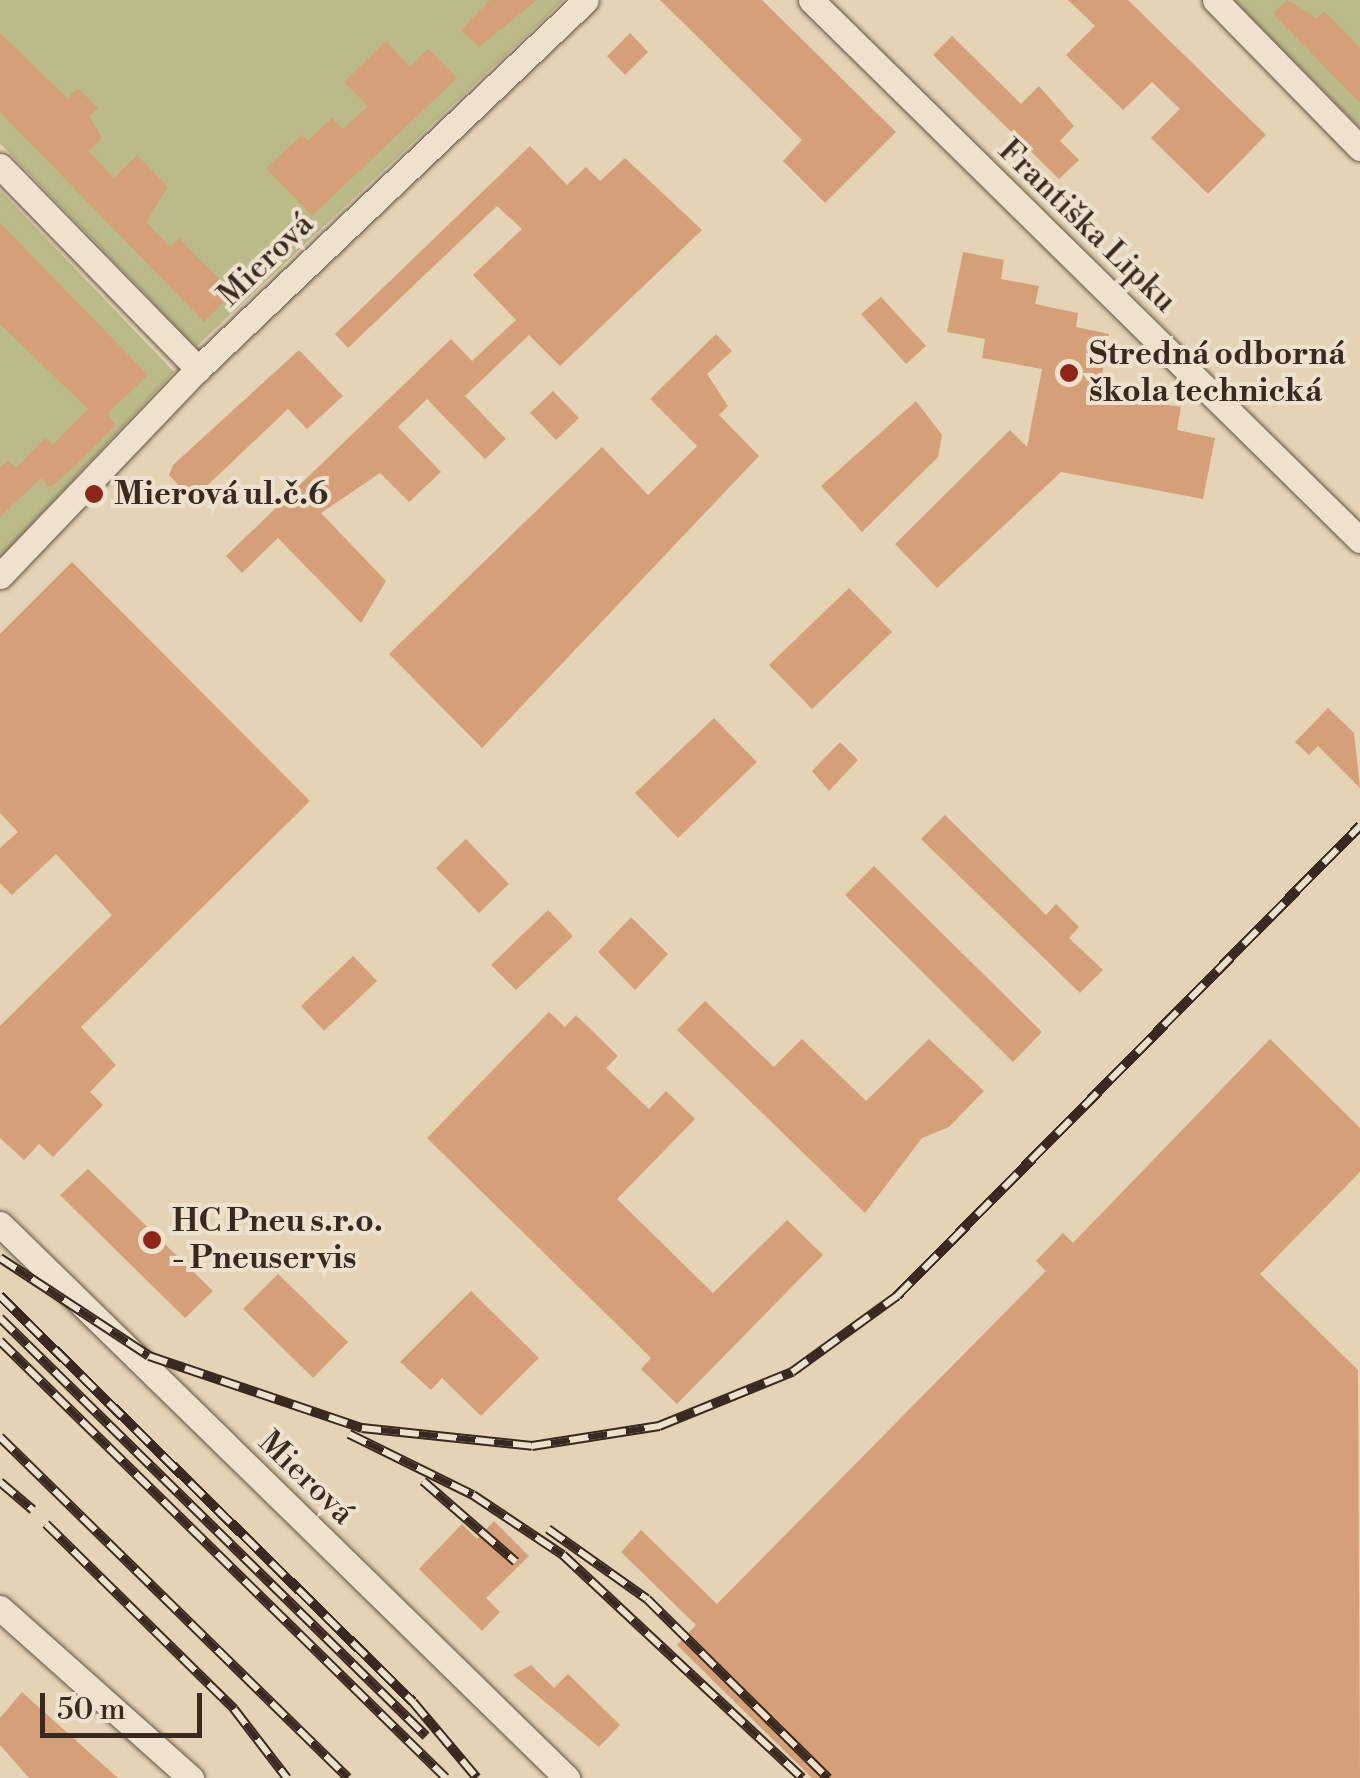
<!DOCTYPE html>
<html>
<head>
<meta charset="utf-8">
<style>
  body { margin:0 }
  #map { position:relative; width:1360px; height:1778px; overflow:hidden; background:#e4d3b4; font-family:"Libre Bodoni",serif }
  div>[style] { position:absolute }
  .green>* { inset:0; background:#bbba89 }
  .building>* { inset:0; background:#d5a078 }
  .roads { filter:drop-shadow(0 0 2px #645445) drop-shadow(0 0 2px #645445) }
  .minor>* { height:25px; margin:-12.5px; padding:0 12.5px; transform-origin:12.5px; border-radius:12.5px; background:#ede2ce }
  .rail>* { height:10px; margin-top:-5px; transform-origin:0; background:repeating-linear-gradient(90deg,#ede2ce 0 19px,#3a2920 0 38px); box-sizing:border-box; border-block:2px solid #3a2920 }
  .dots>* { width:28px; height:28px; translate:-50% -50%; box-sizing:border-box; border:5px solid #ede2ce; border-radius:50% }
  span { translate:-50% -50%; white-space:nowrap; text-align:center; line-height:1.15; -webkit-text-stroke:8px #ede2ce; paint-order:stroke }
  .street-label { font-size:32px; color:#3a2920 }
  .poi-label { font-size:32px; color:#3a2920; font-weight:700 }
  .left { translate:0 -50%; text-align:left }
  .scale { position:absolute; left:40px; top:1693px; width:162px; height:45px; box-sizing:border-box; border:5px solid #3a2920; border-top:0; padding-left:12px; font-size:30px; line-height:35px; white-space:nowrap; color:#3a2920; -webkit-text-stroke:8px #ede2ce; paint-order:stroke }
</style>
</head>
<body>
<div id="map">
  <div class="green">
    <div style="clip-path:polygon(0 0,564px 0,196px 347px,0 143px)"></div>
    <div style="clip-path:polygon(1234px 0,1360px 0,1360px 128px)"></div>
    <div style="clip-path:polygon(0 190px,174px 372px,0 558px)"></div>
  </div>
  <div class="building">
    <div style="clip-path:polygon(490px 0,537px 0,479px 47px,461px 30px)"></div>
    <div style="clip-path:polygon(660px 0,762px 0,896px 132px,825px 203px,783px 161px,802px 140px)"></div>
    <div style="clip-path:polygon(1068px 0,1128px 0,1266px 135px,1208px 194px,1151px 138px,1180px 109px,1152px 82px,1123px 110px,1066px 55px,1095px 26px)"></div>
    <div style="clip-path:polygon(1287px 0,1317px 18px,1324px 11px,1360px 48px,1360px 103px,1273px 14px)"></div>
    <div style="clip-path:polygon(0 33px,67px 98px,78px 88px,98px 108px,89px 116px,102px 138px,88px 151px,114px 178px,137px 155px,168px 187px,146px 222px,170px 247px,179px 238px,219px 279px,226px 300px,204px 322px,0 112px)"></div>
    <div style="clip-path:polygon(630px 33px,648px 52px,625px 75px,607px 56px)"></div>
    <div style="clip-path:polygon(952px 36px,1021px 104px,1039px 86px,1074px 126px,1060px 141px,1079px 160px,1059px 179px,933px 55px)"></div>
    <div style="clip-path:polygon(386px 41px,410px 67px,428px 49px,457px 78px,312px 216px,266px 168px,302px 135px,308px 141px,332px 118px,343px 129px,368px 106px,344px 82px)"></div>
    <div style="clip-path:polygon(530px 146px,567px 185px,586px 167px,600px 181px,625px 158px,702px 230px,560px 366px,529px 335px,465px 396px,506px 439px,485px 459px,427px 399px,398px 427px,441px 472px,409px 502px,380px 473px,321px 513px,386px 581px,361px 623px,278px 538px,242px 573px,226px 556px,451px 339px,472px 361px,516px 320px,473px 275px,522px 229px,497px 206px,348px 348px,335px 334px)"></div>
    <div style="clip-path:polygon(0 223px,148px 375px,107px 414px,116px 425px,74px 467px,50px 488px,41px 478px,0 517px,0 468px,8px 460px,16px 468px,45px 438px,53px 445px,88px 409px,0 324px)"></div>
    <div style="clip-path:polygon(963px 252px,1004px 260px,1001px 279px,1039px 286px,1035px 304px,1078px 313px,1076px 327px,1109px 334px,1099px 393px,1181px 407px,1177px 430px,1215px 438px,1203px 499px,1061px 472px,937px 588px,895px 544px,1010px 430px,1027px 447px,1042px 369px,982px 358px,985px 339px,947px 332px)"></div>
    <div style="clip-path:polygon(881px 297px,926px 346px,906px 364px,861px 314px)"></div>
    <div style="clip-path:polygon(716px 334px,732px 351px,707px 374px,728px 406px,719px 415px,759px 456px,482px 748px,389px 654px,602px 447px,648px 495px,697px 446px,650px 399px)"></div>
    <div style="clip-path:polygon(299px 350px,343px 396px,307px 429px,288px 409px,192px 500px,169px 475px,173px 465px)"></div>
    <div style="clip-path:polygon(553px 391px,579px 418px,556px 440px,530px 413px)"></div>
    <div style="clip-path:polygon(916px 401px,942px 435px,938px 457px,862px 532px,821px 486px)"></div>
    <div style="clip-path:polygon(72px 562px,310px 801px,81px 1027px,116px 1065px,90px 1092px,103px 1105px,53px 1157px,39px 1144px,24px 1160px,0 1138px,0 1026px,112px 915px,56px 854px,12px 895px,0 883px,0 848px,18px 832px,0 813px,0 634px)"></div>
    <div style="clip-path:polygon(849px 588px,892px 632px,812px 709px,769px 665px)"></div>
    <div style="clip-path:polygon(1328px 708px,1354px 733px,1360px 788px,1318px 746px,1309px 755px,1295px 742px)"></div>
    <div style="clip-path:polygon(714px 718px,757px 762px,678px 838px,635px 793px)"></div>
    <div style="clip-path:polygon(840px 742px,858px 760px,829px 791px,812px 771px)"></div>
    <div style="clip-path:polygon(945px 815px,1046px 915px,1056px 904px,1079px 927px,1069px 938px,1103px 970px,1080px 993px,921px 839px)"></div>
    <div style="clip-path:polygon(466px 839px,509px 884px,479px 913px,436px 868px)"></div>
    <div style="clip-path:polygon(874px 866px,1042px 1032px,1013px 1062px,845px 895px)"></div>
    <div style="clip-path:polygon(548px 910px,573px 936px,516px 990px,491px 965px)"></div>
    <div style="clip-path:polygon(631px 917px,668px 954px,635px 990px,598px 952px)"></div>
    <div style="clip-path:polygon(353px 956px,377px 981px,324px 1031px,301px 1006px)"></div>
    <div style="clip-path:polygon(705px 1001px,774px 1067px,802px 1039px,866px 1101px,929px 1039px,984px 1091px,949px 1127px,922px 1138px,865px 1213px,677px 1030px)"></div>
    <div style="clip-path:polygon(549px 1012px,565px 1027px,576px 1015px,618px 1056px,606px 1068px,649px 1109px,666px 1091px,695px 1119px,617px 1199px,713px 1293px,787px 1220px,823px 1255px,677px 1404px,641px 1369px,651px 1358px,427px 1138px)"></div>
    <div style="clip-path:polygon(1270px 1039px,1360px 1128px,1360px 1172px,1260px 1274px,1358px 1370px,1360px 1778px,812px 1778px,677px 1645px,696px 1625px,621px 1552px,641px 1530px,717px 1604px,1046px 1271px,1036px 1261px,1063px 1233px,1073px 1243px)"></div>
    <div style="clip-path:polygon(88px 1169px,213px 1291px,185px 1318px,60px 1195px)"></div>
    <div style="clip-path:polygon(278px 1274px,348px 1342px,313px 1378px,243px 1309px)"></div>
    <div style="clip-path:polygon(471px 1291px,539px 1358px,481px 1416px,442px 1378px,431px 1390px,400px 1362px)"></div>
    <div style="clip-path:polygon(494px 1521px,529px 1556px,486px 1598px,500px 1612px,482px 1631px,419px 1569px,462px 1524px,477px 1539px)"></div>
    <div style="clip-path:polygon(531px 1665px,554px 1688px,568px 1674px,620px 1725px,599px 1747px,513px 1675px)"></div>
    <div style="clip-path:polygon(22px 1692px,63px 1729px,118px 1778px,29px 1778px,0 1745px,0 1718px)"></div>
  </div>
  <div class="roads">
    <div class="minor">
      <div style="left:811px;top:0;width:770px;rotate:44.53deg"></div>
      <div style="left:1215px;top:0;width:207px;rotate:45.6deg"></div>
      <div style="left:0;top:166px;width:284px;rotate:45.7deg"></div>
      <div style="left:0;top:576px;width:286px;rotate:-46.3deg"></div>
      <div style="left:198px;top:369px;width:535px;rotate:-43.56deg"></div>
      <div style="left:0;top:1224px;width:793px;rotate:44.34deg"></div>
      <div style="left:0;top:1608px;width:256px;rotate:41.7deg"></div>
    </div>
  </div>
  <div class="rail">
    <div style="left:0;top:1258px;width:178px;rotate:33.3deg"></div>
    <div style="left:149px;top:1356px;width:225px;rotate:18.7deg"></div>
    <div style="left:362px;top:1428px;width:171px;rotate:6deg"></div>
    <div style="left:532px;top:1446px;width:129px;rotate:-8.9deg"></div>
    <div style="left:659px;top:1426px;width:144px;rotate:-22.1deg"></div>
    <div style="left:792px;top:1372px;width:130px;rotate:-35.9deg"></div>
    <div style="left:897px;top:1296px;width:660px;rotate:-45.43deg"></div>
    <div style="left:0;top:1296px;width:579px;rotate:44.51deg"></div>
    <div style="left:413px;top:1702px;width:99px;rotate:49.9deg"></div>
    <div style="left:0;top:1318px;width:597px;rotate:44.46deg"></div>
    <div style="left:0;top:1341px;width:624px;rotate:44.42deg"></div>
    <div style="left:349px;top:1434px;width:138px;rotate:26.2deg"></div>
    <div style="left:473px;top:1495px;width:108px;rotate:33.7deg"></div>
    <div style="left:563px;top:1555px;width:327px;rotate:43deg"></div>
    <div style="left:0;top:1437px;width:487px;rotate:44.4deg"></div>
    <div style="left:423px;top:1481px;width:123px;rotate:41.1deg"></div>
    <div style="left:0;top:1482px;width:43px;rotate:40.3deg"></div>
    <div style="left:46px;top:1524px;width:264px;rotate:44.5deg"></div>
    <div style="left:234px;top:1709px;width:87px;rotate:52.5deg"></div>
    <div style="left:548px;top:1529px;width:121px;rotate:35.3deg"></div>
    <div style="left:647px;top:1599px;width:255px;rotate:44.7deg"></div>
  </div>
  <div class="dots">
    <div style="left:1069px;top:373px;background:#8f2418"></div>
    <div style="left:94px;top:494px;background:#8f2418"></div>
    <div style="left:152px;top:1240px;background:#8f2418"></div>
  </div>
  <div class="street-label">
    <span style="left:1087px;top:226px;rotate:44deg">Františka Lipku</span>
    <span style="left:266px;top:260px;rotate:-44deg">Mierová</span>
    <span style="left:306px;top:1478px;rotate:44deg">Mierová</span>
  </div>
  <div class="poi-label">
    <span class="left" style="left:1089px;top:373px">Stredná odborná<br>škola technická</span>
    <span class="left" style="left:114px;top:494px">Mierová ul.č.6</span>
    <span class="left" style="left:172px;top:1240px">HC Pneu s.r.o.<br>- Pneuservis</span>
  </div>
  <div class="scale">50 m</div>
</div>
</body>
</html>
